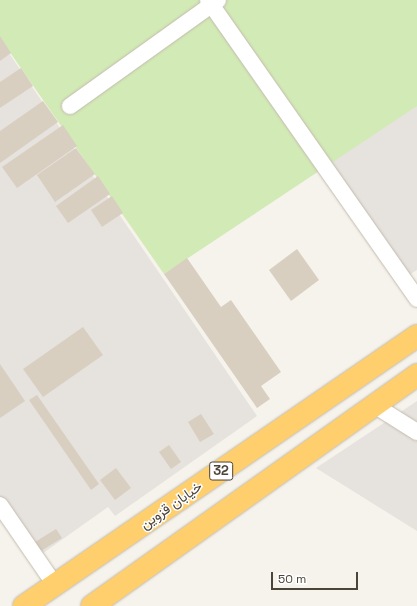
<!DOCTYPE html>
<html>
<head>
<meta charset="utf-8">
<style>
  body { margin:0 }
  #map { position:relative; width:417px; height:606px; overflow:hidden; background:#f6f3ec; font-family:"Space Grotesk",Vazirmatn,sans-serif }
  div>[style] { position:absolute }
  .industrial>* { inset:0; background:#e6e2dd }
  .green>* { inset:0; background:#d2eab5 }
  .building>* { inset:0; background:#d8cfc1 }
  .roads { filter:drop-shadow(0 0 1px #c2bbae) drop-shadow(0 0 1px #c2bbae) }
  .minor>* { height:16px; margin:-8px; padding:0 8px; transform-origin:8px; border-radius:8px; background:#fff }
  .highway>* { height:22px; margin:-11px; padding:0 11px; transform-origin:11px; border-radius:11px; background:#ffcf6e }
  span { translate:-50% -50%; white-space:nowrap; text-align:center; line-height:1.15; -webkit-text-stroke:3px #fff; paint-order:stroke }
  .shield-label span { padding:1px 3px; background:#fff; border:1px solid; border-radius:3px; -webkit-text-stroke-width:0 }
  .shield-label { font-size:13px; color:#4b4439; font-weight:700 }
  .street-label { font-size:14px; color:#4b4439 }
  .scale { position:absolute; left:271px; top:572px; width:87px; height:18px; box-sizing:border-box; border:2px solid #4b4439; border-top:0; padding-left:5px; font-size:12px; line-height:14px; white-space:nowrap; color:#4b4439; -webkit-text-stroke:3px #fff; paint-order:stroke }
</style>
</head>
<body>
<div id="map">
  <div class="industrial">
    <div style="clip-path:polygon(0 40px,257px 416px,115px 516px,108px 507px,39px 556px,0 501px)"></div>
    <div style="clip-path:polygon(417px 74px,417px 270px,409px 275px,318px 143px)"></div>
    <div style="clip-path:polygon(417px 401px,417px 531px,316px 468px)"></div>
  </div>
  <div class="green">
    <div style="clip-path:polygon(0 0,417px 0,417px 106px,164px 274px,0 38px)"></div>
  </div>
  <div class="building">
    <div style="clip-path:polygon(0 36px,11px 53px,0 61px)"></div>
    <div style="clip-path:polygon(21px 68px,33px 86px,0 108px,0 82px)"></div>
    <div style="clip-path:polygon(43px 101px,58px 122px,0 163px,0 131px)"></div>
    <div style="clip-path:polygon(63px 125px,77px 146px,17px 188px,2px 167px)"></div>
    <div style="clip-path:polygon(76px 148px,95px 174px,55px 202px,37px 175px)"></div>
    <div style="clip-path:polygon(98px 176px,110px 194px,68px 223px,56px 206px)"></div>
    <div style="clip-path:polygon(112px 196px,123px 213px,102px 227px,91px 210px)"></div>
    <div style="clip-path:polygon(297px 249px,319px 280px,291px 301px,269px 270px)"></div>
    <div style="clip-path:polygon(187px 258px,221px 307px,231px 300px,281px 372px,261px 386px,270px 399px,257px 408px,164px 274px)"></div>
    <div style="clip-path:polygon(83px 327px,103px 355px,43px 397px,23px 369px)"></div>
    <div style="clip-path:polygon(0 364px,25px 401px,0 418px)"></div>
    <div style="clip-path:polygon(37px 395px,99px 484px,91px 490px,29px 400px)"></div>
    <div style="clip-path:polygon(201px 414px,214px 434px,200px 442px,188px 422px)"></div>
    <div style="clip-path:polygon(169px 445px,181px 462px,171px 469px,159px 452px)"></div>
    <div style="clip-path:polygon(116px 468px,131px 488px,115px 500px,100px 480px)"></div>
    <div style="clip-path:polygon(56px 529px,62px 538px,41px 551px,35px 542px)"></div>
  </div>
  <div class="roads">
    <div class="minor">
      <div style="left:208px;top:0;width:365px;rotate:55deg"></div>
      <div style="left:70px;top:106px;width:182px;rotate:-35.6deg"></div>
      <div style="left:374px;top:405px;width:51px;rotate:32.1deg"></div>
      <div style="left:0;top:505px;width:97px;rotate:55.5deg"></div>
    </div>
    <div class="highway">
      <div style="left:24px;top:606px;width:477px;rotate:-34.5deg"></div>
      <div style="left:92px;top:606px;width:399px;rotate:-35.4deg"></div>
    </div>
  </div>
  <div class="shield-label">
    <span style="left:221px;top:471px">32</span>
  </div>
  <div class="street-label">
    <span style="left:171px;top:505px;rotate:-35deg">خیابان قزوین</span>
  </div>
  <div class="scale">50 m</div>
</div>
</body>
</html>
